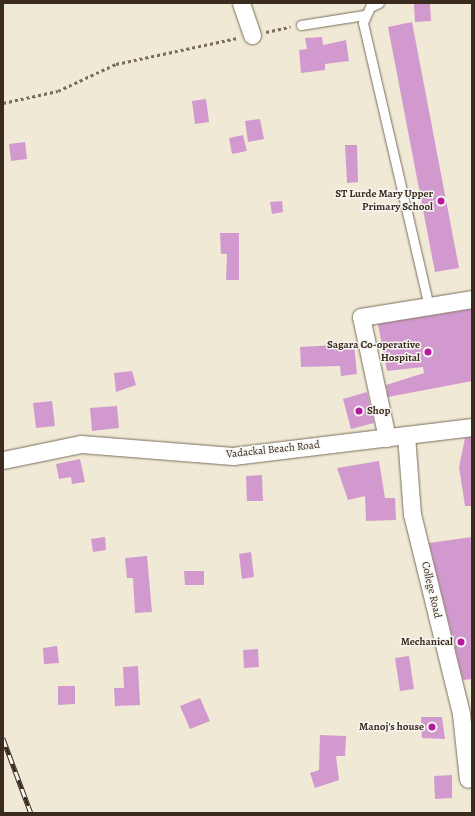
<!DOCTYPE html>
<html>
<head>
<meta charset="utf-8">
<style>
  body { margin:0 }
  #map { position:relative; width:475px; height:816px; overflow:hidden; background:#f0e9d5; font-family:Alegreya,serif }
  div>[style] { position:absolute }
  .building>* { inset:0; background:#d299cf }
  .path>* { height:2.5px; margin-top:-1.25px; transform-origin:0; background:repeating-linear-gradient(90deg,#7a6d5e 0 3px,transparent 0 6px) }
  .roads { filter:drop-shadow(0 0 1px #7a6d5e) drop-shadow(0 0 1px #7a6d5e) }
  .lane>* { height:9px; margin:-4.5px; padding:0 4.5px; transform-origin:4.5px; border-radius:4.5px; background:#fff }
  .street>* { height:17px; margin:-8.5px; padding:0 8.5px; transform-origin:8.5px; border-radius:8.5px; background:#fff }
  .rail>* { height:4.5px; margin-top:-2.25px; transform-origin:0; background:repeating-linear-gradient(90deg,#f6f6f2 0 9px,#3b2a1e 0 18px); box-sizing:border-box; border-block:1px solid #3b2a1e }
  .dots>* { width:11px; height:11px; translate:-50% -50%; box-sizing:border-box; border:2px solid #f6f6f2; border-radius:50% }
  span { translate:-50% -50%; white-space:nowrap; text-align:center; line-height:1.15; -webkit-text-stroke:3px #f6f6f2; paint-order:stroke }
  .poi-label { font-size:11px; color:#3b2a1e; font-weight:700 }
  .right { translate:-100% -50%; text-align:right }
  .left { translate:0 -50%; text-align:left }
  .street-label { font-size:11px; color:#3b2a1e }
  .frame { position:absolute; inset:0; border:4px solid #3b2a1e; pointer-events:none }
</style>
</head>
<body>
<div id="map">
  <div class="building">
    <div style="clip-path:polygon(430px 3px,431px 21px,415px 22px,414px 4px)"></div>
    <div style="clip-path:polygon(412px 22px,459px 268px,435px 272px,388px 27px)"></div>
    <div style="clip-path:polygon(322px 37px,323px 45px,346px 40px,349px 61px,325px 64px,325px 70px,301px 73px,299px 50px,307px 49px,305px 38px)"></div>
    <div style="clip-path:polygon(206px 99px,209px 122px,195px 124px,192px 101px)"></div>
    <div style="clip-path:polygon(260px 119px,264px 139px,248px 142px,245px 121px)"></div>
    <div style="clip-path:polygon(243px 135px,247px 151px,232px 154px,229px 138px)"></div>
    <div style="clip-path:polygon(25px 142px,27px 159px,11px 161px,9px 144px)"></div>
    <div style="clip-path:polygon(345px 145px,357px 145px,358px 182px,347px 183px)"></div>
    <div style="clip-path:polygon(282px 201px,283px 212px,272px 214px,270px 202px)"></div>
    <div style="clip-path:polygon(220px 233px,239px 233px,239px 280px,226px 280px,227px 254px,221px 254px)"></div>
    <div style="clip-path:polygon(472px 309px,472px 381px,388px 397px,386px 385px,424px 373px,423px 367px,387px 371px,378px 324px)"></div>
    <div style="clip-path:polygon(354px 344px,357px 374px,341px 376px,340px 366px,301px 367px,300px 347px)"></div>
    <div style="clip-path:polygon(132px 371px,136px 385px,116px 392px,114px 373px)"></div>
    <div style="clip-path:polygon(367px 392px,374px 423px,351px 429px,343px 399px)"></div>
    <div style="clip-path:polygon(52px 401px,55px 426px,36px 428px,33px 403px)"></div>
    <div style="clip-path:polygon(117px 406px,119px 428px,92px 431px,90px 408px)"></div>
    <div style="clip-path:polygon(472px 437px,472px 506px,465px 506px,459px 467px,465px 438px)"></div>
    <div style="clip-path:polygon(80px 459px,85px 482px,72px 484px,71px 477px,59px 479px,56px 464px)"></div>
    <div style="clip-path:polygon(379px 461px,385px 498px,395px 498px,396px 520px,366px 521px,365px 496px,348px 500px,337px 468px)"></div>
    <div style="clip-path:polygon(262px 475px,263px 501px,247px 501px,246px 476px)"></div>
    <div style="clip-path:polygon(105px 537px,106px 550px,93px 552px,91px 539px)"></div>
    <div style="clip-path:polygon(472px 537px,472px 679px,463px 680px,429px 543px)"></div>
    <div style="clip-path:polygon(251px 552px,254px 577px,242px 579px,239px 554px)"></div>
    <div style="clip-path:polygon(147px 556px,152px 612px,135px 613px,133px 578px,127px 578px,125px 558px)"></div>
    <div style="clip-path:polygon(184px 571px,204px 571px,204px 585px,185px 585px)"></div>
    <div style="clip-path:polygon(57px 646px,59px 663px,44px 664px,43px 648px)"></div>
    <div style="clip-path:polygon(258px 649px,259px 667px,244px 668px,243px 650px)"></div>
    <div style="clip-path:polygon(409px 656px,414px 689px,400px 691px,395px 658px)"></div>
    <div style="clip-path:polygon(138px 666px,140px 705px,115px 706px,114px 688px,124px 688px,123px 667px)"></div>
    <div style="clip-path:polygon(58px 686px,75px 686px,75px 704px,58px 705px)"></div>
    <div style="clip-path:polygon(200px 698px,210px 721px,190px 729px,180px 706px)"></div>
    <div style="clip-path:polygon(421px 717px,442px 717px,445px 739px,422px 738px)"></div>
    <div style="clip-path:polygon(320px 735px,346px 736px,345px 756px,336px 756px,339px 780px,315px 788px,310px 773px,319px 770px)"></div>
    <div style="clip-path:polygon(452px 775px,452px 798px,435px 799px,434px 776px)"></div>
  </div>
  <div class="path">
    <div style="left:266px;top:32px;width:25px;rotate:-12deg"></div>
    <div style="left:3px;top:103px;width:56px;rotate:-12.3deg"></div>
    <div style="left:58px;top:91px;width:64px;rotate:-25deg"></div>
    <div style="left:116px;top:64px;width:124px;rotate:-12.1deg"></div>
  </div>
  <div class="roads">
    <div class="lane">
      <div style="left:379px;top:3px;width:10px;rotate:156deg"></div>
      <div style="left:370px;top:7px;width:17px;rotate:114deg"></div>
      <div style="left:363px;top:23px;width:291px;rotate:76.9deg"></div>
      <div style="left:301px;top:25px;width:64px;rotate:-9deg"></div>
    </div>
    <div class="street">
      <div style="left:241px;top:3px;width:34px;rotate:71deg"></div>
      <div style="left:406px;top:435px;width:79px;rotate:85.7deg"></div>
      <div style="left:412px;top:514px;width:206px;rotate:76.2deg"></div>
      <div style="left:461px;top:714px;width:65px;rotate:83.9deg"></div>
      <div style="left:387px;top:438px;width:124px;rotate:-102.1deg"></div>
      <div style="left:361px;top:317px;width:112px;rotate:-9.2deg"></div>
      <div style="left:3px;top:460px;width:80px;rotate:-11.6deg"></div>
      <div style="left:81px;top:444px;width:152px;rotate:4.5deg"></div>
      <div style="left:233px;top:456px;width:241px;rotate:-6.9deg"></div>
    </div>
  </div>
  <div class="rail">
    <div style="left:3px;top:738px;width:80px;rotate:69.5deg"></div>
  </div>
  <div class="dots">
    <div style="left:441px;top:201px;background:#b5179e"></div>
    <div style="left:428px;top:352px;background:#b5179e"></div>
    <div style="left:359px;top:411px;background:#b5179e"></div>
    <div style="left:461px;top:642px;background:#b5179e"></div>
    <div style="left:432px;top:727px;background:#b5179e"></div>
  </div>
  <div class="poi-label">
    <span class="right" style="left:433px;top:201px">ST Lurde Mary Upper<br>Primary School</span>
    <span class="right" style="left:420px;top:352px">Sagara Co-operative<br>Hospital</span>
    <span class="left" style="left:367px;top:411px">Shop</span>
    <span class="right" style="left:453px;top:642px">Mechanical</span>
    <span class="right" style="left:424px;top:727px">Manoj's house</span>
  </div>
  <div class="street-label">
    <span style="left:273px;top:450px;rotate:-6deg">Vadackal Beach Road</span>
    <span style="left:431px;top:590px;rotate:77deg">College Road</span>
  </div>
  <div class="frame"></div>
</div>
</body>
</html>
